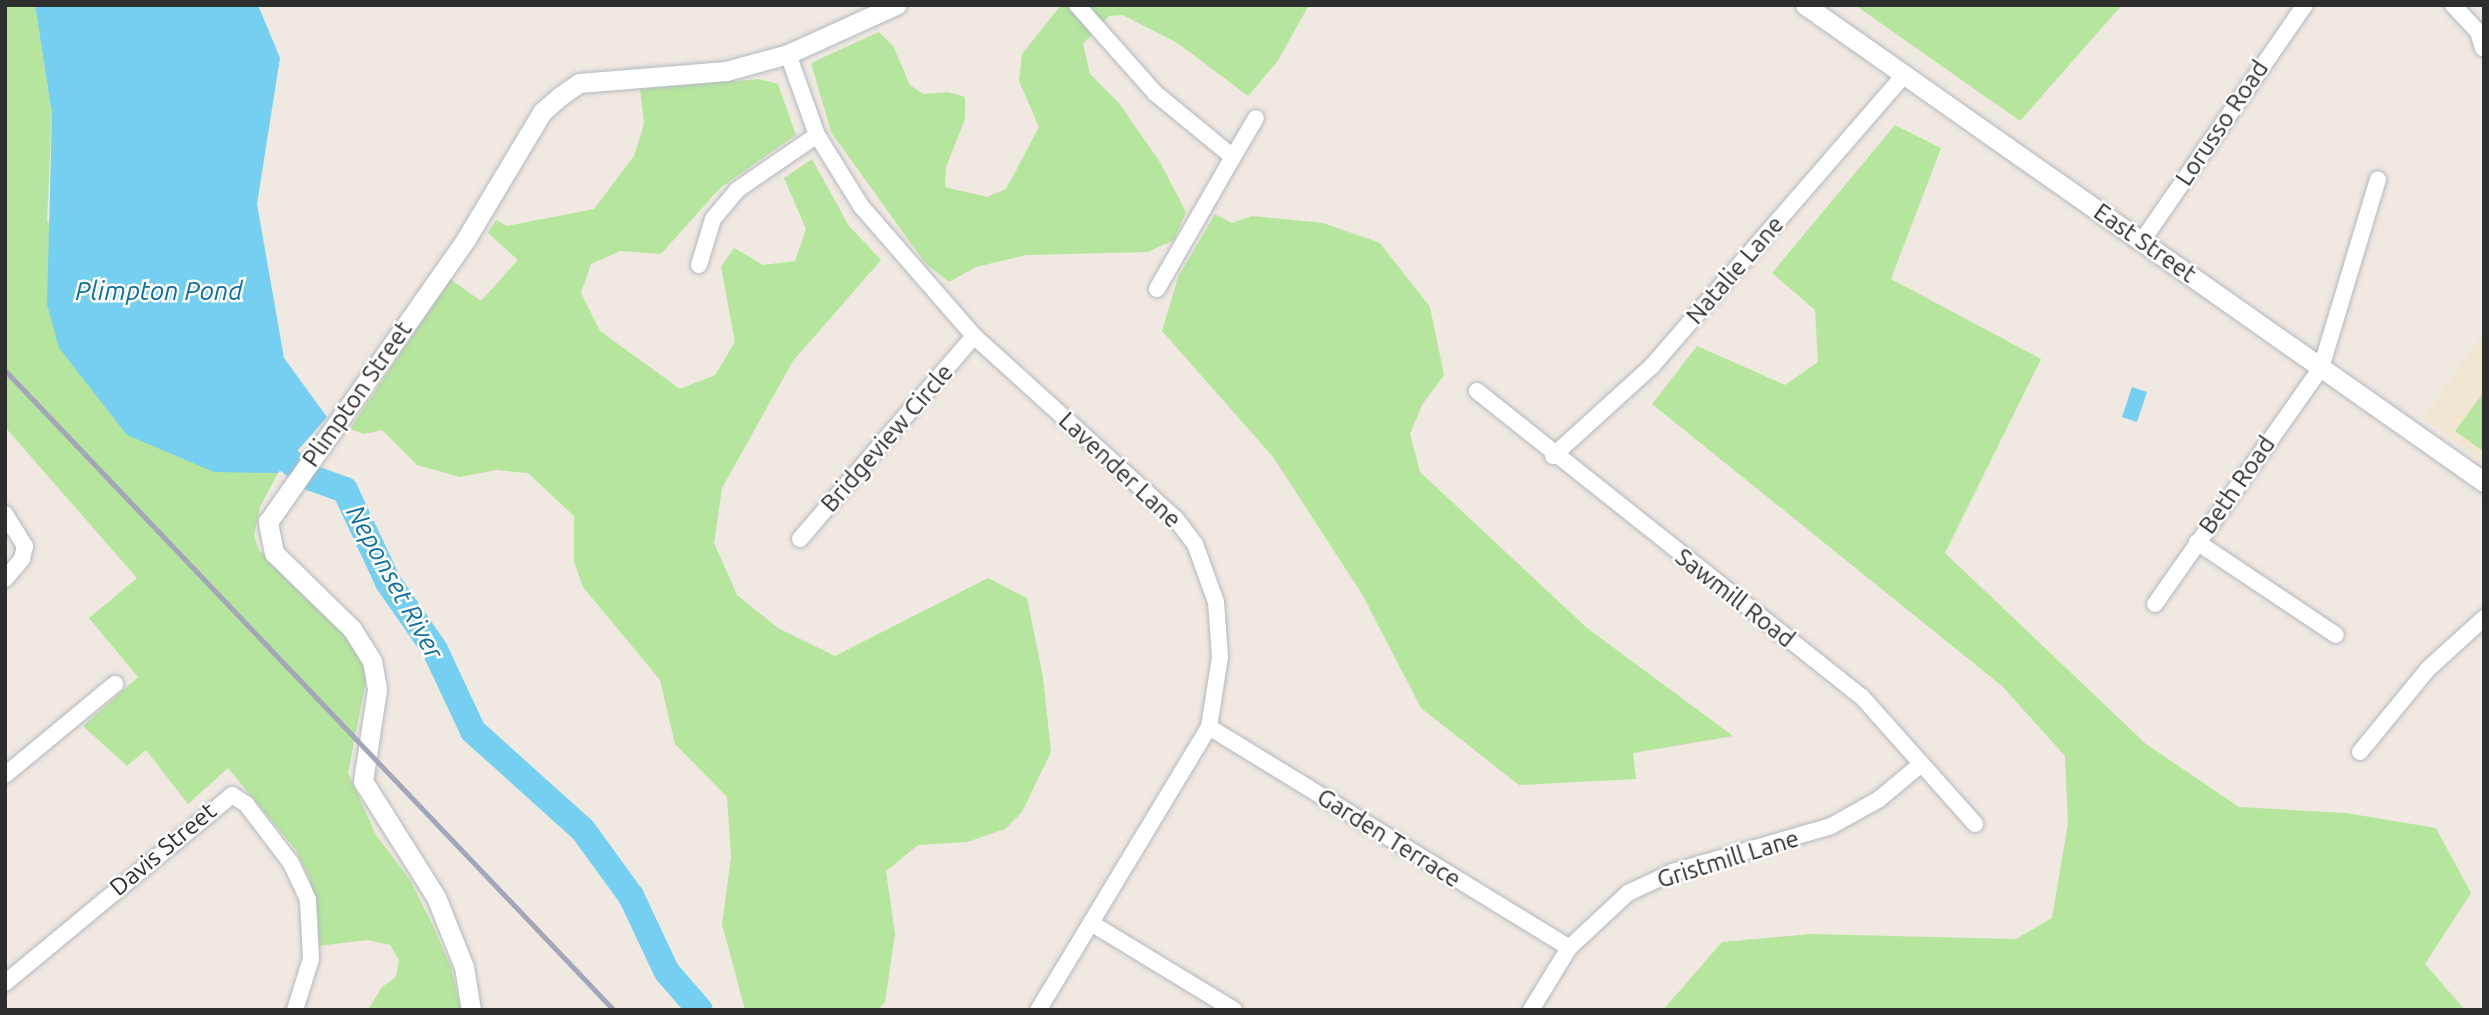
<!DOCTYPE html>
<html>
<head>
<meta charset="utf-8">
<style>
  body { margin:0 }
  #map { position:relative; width:2489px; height:1015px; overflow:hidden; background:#efe9e1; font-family:Ubuntu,sans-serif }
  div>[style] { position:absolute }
  .education>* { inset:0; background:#f0e6d1 }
  .green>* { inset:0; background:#b6e59e }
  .water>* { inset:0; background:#75cff0 }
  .river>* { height:26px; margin:-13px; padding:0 13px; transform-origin:13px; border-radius:13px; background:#75cff0 }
  .roads { filter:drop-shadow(0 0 2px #b4b7c1) drop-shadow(0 0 2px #b4b7c1) }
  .minor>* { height:16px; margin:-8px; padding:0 8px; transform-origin:8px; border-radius:8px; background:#fff }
  .tertiary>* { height:19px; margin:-9.5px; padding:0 9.5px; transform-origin:9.5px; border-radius:9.5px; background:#fff }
  .rail>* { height:4.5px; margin:-2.25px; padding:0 2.25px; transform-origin:2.25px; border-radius:2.25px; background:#a3a6b8 }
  span { translate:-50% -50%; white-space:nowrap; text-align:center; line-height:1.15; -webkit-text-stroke:5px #fff; paint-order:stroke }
  .street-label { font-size:24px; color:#2e2e2e }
  .water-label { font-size:26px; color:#0d6fa3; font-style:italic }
  .frame { position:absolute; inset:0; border:7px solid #2e2e2e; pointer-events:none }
</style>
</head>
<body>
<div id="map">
  <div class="education">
    <div style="clip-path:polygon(2484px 332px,2484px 462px,2423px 419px)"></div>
  </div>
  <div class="green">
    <div style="clip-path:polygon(5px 5px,35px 5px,52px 114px,47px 221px,263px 472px,278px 473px,260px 507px,254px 536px,259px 550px,355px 642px,368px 671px,348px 773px,376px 835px,410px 880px,432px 924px,451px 967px,461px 1010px,368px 1010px,382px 987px,396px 977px,399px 960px,390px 945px,368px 940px,317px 946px,318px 915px,309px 877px,295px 849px,228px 768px,188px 804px,146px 750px,127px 766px,83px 726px,138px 677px,89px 618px,137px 578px,5px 427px)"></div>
    <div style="clip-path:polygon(1061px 5px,1309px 5px,1277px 62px,1248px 96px,1179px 44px,1123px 15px,1109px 16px,1083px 44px,1090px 74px,1118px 102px,1160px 162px,1186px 212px,1174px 240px,1148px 252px,1026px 255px,976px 267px,949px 282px,925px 263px,831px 132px,811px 63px,879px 32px,893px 46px,910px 85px,923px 94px,948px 92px,965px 97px,965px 119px,946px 167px,945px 187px,987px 197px,1006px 189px,1039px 127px,1019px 81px,1022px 54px)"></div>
    <div style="clip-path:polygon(1855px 5px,2122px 5px,2020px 121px)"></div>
    <div style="clip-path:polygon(759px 79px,778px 84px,796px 135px,720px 188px,661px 254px,620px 251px,591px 264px,581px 293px,600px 331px,680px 389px,715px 375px,735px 342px,721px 267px,734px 248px,763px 265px,795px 261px,806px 229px,784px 178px,812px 159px,849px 226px,881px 260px,793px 361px,722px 488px,714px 543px,737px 595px,778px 628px,835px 656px,988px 578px,1027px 598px,1043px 677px,1051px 752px,1022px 812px,1005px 829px,967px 842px,918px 845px,886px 871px,895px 934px,885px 1002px,878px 1010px,745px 1010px,722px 924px,731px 857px,727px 797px,675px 744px,660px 680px,583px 587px,574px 562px,574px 516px,528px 473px,496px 470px,460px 477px,417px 465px,382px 430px,364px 434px,350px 429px,450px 279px,481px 301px,518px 260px,488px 233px,496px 220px,507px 226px,594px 209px,634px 156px,644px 124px,640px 89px)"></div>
    <div style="clip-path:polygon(1895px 125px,1941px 148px,1891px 279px,2041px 359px,1945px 553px,2146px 744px,2239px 807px,2346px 813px,2436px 828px,2471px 893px,2425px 964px,2465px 1010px,1663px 1010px,1722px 942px,1810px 934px,2016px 939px,2052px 918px,2068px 823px,2065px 756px,2002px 686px,1652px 404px,1697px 346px,1785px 385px,1818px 362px,1815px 310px,1772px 273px)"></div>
    <div style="clip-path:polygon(1215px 214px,1232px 223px,1252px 216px,1323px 223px,1380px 243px,1430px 307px,1444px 375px,1422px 405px,1410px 434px,1420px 472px,1587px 628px,1733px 736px,1633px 753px,1636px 779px,1519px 785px,1421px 708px,1362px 594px,1273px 457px,1162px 331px,1178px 277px)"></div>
    <div style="clip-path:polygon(2484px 392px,2484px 452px,2455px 431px)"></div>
  </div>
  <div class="water">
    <div style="clip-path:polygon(35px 5px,258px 5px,280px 58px,257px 204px,284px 358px,327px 417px,278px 473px,214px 472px,127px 435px,59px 348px,47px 304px,52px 114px)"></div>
    <div style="clip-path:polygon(2132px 387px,2147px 392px,2137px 422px,2122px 417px)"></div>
  </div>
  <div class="river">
    <div style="left:261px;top:440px;width:64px;rotate:36.7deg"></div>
    <div style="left:312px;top:478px;width:35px;rotate:20deg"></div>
    <div style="left:345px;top:490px;width:102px;rotate:64.9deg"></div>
    <div style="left:388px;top:582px;width:83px;rotate:55.3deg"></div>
    <div style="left:435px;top:650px;width:89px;rotate:64.9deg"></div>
    <div style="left:473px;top:731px;width:148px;rotate:42deg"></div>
    <div style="left:583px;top:830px;width:82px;rotate:54deg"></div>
    <div style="left:631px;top:896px;width:84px;rotate:64.7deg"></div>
    <div style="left:667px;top:972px;width:50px;rotate:49deg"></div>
  </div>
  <div class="roads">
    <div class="minor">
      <div style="left:1077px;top:5px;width:118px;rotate:48.4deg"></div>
      <div style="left:1155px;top:93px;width:101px;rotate:39.4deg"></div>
      <div style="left:1233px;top:157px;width:45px;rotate:-59.5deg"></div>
      <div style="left:2453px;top:5px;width:37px;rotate:47deg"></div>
      <div style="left:2478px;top:32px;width:17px;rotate:73deg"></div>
      <div style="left:788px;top:54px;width:86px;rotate:70.3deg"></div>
      <div style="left:817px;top:135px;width:84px;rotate:58.2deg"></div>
      <div style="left:861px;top:206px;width:172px;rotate:49deg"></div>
      <div style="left:974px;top:336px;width:273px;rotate:42.2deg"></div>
      <div style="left:1176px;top:519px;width:31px;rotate:53deg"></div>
      <div style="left:1195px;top:544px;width:62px;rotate:70.1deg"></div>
      <div style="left:1216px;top:602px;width:55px;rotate:85.8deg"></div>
      <div style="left:1220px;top:657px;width:71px;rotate:98.9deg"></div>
      <div style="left:1209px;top:727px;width:331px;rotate:121.1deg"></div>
      <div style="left:2142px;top:241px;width:287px;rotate:-55.4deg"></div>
      <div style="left:699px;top:265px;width:48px;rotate:-73.1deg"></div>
      <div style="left:713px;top:219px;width:38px;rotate:-50deg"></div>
      <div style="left:737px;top:190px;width:97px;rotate:-34.5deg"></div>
      <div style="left:1157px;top:289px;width:152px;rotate:-60.1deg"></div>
      <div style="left:1477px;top:391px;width:492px;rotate:38.5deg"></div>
      <div style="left:1862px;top:697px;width:170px;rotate:48.3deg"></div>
      <div style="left:1553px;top:456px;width:134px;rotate:-42.3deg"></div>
      <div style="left:1652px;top:366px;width:386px;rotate:-49.1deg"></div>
      <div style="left:5px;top:514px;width:38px;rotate:58deg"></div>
      <div style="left:25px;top:546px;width:13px;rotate:103deg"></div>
      <div style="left:22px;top:559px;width:26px;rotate:130deg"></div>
      <div style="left:800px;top:539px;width:267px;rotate:-49.4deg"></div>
      <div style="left:2197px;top:542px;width:167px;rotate:33.8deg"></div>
      <div style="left:2155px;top:604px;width:289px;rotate:-54.9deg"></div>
      <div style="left:2321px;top:368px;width:197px;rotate:-73.2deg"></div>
      <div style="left:1209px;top:727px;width:422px;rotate:31.5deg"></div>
      <div style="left:2360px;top:752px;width:107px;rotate:-50.7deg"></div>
      <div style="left:2428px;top:669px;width:76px;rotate:-42.3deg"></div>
      <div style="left:5px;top:775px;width:143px;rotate:-39.6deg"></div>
      <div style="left:1091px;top:923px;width:167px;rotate:31.3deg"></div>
      <div style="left:5px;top:983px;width:295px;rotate:-39.6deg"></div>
      <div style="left:232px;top:795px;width:17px;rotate:33deg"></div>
      <div style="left:246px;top:804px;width:74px;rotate:52.7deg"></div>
      <div style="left:291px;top:863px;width:40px;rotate:65deg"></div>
      <div style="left:308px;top:899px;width:60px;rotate:87.1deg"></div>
      <div style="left:311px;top:959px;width:53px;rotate:107.4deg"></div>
      <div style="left:1531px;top:1010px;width:73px;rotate:-58.5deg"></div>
      <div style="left:1569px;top:948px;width:81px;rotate:-43deg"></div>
      <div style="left:1628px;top:893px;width:50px;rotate:-25deg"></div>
      <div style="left:1673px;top:872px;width:165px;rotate:-16.2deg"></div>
      <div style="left:1831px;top:826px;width:54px;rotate:-29deg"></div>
      <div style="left:1878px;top:800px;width:55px;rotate:-39.8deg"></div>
    </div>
    <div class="tertiary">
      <div style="left:1805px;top:5px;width:830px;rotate:35.09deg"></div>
      <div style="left:471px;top:1010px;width:44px;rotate:-99.2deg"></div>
      <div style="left:464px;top:967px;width:75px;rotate:-111.8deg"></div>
      <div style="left:436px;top:897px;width:137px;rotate:-122.2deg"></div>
      <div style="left:363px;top:781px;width:93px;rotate:-81.3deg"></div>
      <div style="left:377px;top:689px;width:28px;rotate:-100deg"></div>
      <div style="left:372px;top:661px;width:38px;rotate:-122deg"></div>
      <div style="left:352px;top:629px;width:109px;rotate:-135.7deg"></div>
      <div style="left:274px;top:553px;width:32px;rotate:-101deg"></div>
      <div style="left:268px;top:522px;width:345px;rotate:-55deg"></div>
      <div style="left:466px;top:239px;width:148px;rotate:-59.1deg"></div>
      <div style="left:542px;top:112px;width:23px;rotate:-41deg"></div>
      <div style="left:559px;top:97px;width:24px;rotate:-35deg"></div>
      <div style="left:579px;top:83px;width:147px;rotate:-4.7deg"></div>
      <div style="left:726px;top:71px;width:64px;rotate:-15.3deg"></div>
      <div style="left:788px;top:54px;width:119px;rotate:-24.4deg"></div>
    </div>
  </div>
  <div class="rail">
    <div style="left:5px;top:370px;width:883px;rotate:46.42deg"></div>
  </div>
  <div class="street-label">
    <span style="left:2222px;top:123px;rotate:-56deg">Lorusso Road</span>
    <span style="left:2145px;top:243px;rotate:35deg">East Street</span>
    <span style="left:1735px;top:270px;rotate:-49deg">Natalie Lane</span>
    <span style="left:357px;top:394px;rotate:-55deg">Plimpton Street</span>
    <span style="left:887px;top:438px;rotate:-49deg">Bridgeview Circle</span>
    <span style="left:1120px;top:470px;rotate:43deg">Lavender Lane</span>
    <span style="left:2237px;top:485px;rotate:-55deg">Beth Road</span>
    <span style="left:1735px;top:598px;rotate:38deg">Sawmill Road</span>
    <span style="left:1389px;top:838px;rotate:32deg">Garden Terrace</span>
    <span style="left:163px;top:849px;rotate:-40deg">Davis Street</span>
    <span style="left:1728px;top:859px;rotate:-17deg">Gristmill Lane</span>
  </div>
  <div class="water-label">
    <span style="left:159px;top:291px">Plimpton Pond</span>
    <span style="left:395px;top:582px;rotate:61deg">Neponset River</span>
  </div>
  <div class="frame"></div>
</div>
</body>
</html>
